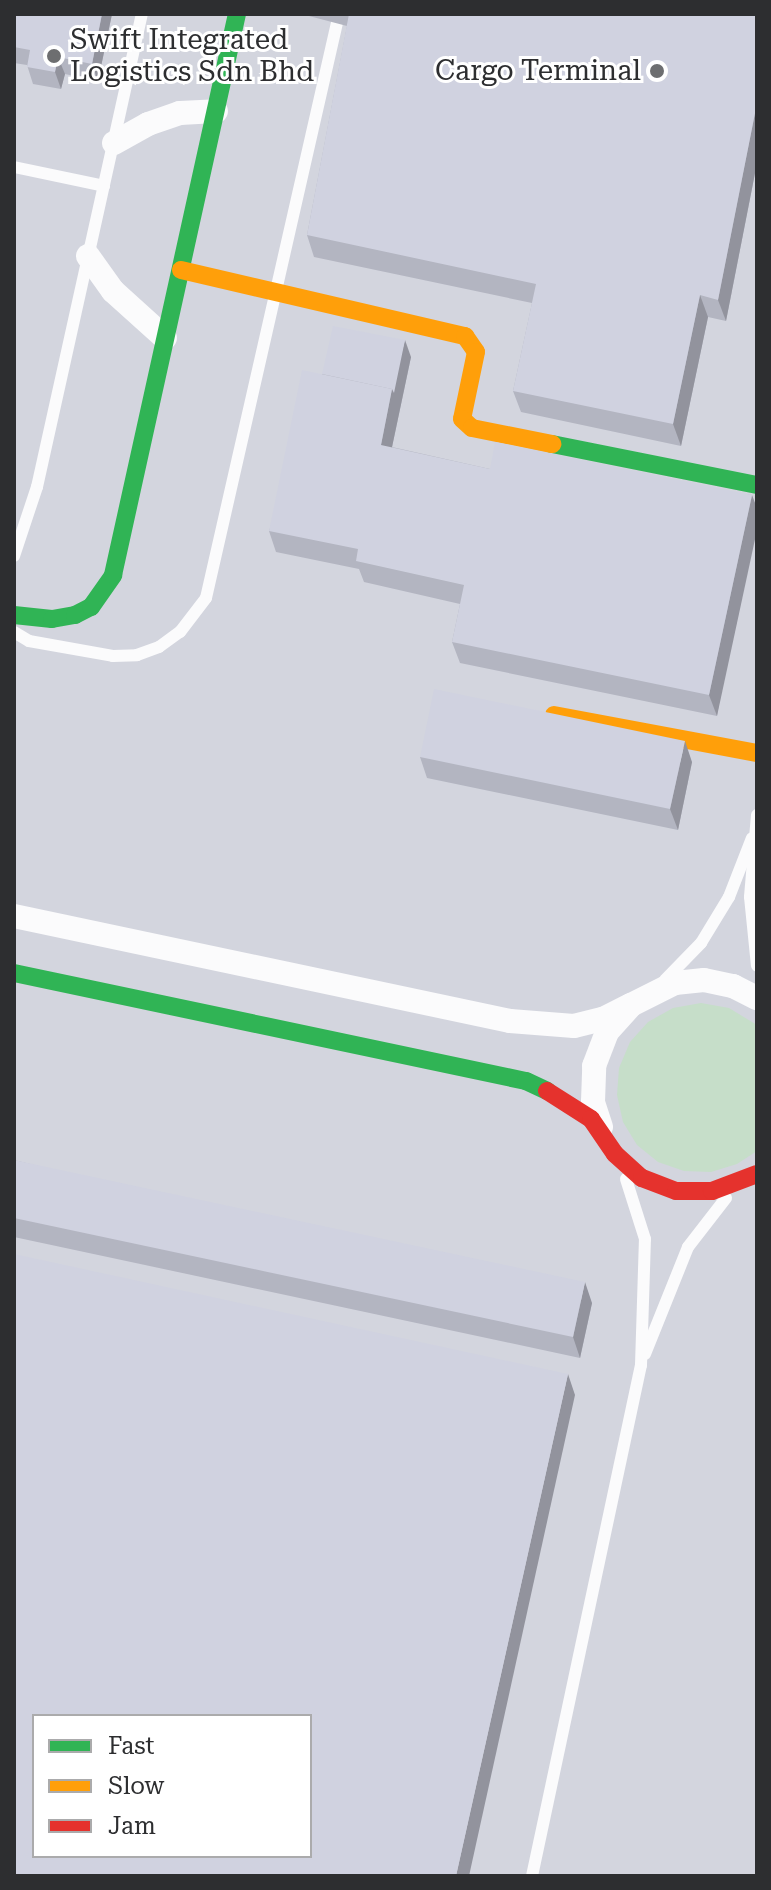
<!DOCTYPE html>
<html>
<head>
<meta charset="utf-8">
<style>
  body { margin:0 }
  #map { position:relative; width:771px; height:1890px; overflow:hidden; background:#e3e4e8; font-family:"Roboto Serif",serif }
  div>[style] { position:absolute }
  .built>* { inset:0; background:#d3d5de }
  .green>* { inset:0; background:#c6dec9 }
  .lane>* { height:12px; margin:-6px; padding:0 6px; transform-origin:6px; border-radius:6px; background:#fbfbfc }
  .street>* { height:24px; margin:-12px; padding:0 12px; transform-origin:12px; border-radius:12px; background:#fbfbfc }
  .fast>* { height:18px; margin:-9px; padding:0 9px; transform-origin:9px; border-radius:9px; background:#30b455 }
  .slow>* { height:18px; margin:-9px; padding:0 9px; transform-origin:9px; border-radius:9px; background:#ff9f0a }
  .jam>* { height:18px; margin:-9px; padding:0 9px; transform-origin:9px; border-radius:9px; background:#e5322d }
  .wall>* { inset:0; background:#b3b5c1 }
  .shaded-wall>* { inset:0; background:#92939d }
  .building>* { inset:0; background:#d0d2e0 }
  .dots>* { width:22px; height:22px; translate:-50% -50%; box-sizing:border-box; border:4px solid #fff; border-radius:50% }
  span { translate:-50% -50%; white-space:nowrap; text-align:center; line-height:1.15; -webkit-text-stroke:6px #fff; paint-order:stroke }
  .poi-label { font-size:28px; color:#2d2e30 }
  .left { translate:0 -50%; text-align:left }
  .right { translate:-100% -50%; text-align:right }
  .frame { position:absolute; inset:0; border:16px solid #2d2e30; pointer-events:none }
  .legend { position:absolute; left:32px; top:1714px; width:280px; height:144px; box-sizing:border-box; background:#fff; border:2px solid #ababac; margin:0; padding:10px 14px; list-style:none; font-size:24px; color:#2d2e30 }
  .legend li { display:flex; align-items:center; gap:16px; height:40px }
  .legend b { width:40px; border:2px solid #ababac }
</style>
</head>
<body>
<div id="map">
  <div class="built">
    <div style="clip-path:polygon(evenodd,14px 14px,757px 14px,757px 1876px,14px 1876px,14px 14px,34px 1716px,310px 1716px,310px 1856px,34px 1856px,34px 1716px)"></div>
  </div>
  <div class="green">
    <div style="clip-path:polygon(701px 1003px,729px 1008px,757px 1025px,757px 1151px,737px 1164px,711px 1172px,684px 1171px,658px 1162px,637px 1145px,623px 1122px,617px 1095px,619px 1068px,630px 1042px,648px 1022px,673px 1008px)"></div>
  </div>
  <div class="lane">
    <div style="left:14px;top:167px;width:92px;rotate:11.9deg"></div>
    <div style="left:14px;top:556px;width:73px;rotate:-71.6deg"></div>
    <div style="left:37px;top:487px;width:485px;rotate:-77.5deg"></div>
    <div style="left:14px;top:632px;width:17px;rotate:31deg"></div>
    <div style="left:29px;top:641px;width:85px;rotate:10.1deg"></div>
    <div style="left:113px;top:656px;width:24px;rotate:-2deg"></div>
    <div style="left:137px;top:655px;width:23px;rotate:-20deg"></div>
    <div style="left:159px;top:647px;width:26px;rotate:-36deg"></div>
    <div style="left:180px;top:632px;width:43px;rotate:-52.6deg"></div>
    <div style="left:206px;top:598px;width:599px;rotate:-77.17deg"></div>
    <div style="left:757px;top:815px;width:82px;rotate:94.9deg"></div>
    <div style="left:750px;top:897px;width:69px;rotate:84.2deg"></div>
    <div style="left:665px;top:980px;width:52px;rotate:-45.8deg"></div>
    <div style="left:701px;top:943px;width:54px;rotate:-58.7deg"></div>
    <div style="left:729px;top:897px;width:63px;rotate:-68.7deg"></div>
    <div style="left:645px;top:1354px;width:115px;rotate:-68.1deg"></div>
    <div style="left:688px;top:1247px;width:62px;rotate:-52.2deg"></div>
    <div style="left:532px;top:1876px;width:522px;rotate:-77.96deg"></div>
    <div style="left:641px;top:1365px;width:126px;rotate:-88.2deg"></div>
    <div style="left:645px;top:1239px;width:63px;rotate:-107.6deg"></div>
  </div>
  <div class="street">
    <div style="left:114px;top:143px;width:39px;rotate:-29deg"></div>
    <div style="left:148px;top:124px;width:34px;rotate:-19deg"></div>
    <div style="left:180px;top:113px;width:36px;rotate:-3deg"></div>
    <div style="left:88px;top:256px;width:43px;rotate:54.5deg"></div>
    <div style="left:113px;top:291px;width:70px;rotate:42.1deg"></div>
    <div style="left:14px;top:916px;width:507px;rotate:11.95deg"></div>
    <div style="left:510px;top:1021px;width:64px;rotate:4.5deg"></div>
    <div style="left:574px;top:1026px;width:30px;rotate:-14deg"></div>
    <div style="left:603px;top:1019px;width:31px;rotate:-27deg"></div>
    <div style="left:601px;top:1127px;width:26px;rotate:-108deg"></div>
    <div style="left:593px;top:1102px;width:36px;rotate:-88deg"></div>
    <div style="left:594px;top:1066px;width:36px;rotate:-69deg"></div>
    <div style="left:607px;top:1032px;width:36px;rotate:-48deg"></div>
    <div style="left:631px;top:1005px;width:49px;rotate:-26.6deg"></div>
    <div style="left:675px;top:983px;width:29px;rotate:-6deg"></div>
    <div style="left:704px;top:980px;width:30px;rotate:12deg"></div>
    <div style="left:733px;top:986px;width:27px;rotate:27deg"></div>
  </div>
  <div class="fast">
    <div style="left:552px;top:444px;width:209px;rotate:11.3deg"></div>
    <div style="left:14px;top:615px;width:38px;rotate:6deg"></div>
    <div style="left:52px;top:619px;width:23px;rotate:-10deg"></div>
    <div style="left:75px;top:615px;width:18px;rotate:-27deg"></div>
    <div style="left:91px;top:607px;width:39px;rotate:-55deg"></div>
    <div style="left:113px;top:575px;width:575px;rotate:-77.54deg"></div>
    <div style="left:14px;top:973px;width:523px;rotate:11.91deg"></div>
    <div style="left:526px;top:1081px;width:23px;rotate:25deg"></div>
  </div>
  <div class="slow">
    <div style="left:181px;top:270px;width:292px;rotate:13.1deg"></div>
    <div style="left:465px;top:336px;width:19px;rotate:55deg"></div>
    <div style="left:476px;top:352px;width:68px;rotate:101.8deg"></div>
    <div style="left:462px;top:419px;width:13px;rotate:42deg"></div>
    <div style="left:472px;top:428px;width:82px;rotate:11.3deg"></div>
    <div style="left:554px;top:715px;width:207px;rotate:10.6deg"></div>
  </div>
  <div class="jam">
    <div style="left:547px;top:1091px;width:52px;rotate:32.5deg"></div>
    <div style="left:591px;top:1119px;width:42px;rotate:55.6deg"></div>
    <div style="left:615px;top:1154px;width:36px;rotate:42deg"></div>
    <div style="left:642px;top:1178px;width:36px;rotate:21deg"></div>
    <div style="left:676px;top:1191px;width:36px"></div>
    <div style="left:712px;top:1191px;width:48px;rotate:-20.7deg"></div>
  </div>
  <div class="wall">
    <div style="clip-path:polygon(14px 14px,112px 14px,98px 81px,65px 74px,61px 89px,33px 84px,27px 65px,14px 63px)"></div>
    <div style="clip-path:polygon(308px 14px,757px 14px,757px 163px,726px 321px,708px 317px,681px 446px,521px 412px,513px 391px,532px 303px,314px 257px,307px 235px,347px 26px,309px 16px)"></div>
    <div style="clip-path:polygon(411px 357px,392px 447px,490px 469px,752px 495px,717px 716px,460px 663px,452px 642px,460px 604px,364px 582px,359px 569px,276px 552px,269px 531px,322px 374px)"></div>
    <div style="clip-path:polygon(420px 757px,692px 762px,678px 830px,427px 778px)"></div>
    <div style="clip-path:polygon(14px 1160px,592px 1303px,580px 1358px,14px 1237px)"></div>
  </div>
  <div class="shaded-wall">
    <div style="clip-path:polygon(102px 14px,112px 14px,98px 81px,92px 64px)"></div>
    <div style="clip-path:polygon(58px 57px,65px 74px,61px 89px,55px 72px)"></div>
    <div style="clip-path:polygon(757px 103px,757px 163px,726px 321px,718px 300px)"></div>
    <div style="clip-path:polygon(700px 295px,708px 317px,681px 446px,673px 424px)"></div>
    <div style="clip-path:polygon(405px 340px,411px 357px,388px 466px,381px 445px,392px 389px)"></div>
    <div style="clip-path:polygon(752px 495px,757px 508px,757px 530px,717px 716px,709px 695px)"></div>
    <div style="clip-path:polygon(685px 741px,692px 762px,678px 830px,670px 809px)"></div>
    <div style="clip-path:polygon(585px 1282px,592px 1303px,580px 1358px,573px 1337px)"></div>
    <div style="clip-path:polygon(568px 1374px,575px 1395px,469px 1876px,456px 1876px)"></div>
  </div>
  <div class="building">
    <div style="clip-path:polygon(14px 14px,102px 14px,92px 64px,58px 57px,55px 72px,27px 67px,30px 50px,14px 47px)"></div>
    <div style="clip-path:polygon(349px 14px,757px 14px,757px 103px,718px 300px,700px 295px,673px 424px,513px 391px,536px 284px,307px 235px)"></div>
    <div style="clip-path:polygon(333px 326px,405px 340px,394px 393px,392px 389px,322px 374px)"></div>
    <div style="clip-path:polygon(302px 370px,392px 389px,381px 445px,490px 469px,495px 442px,752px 495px,709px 695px,452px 642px,464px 585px,356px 561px,358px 549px,269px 531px)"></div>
    <div style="clip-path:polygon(434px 689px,685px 741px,670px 809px,420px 757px)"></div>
    <div style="clip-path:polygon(14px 1160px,585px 1282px,573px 1337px,14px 1218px)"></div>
    <div style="clip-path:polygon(evenodd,14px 1254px,568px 1374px,456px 1876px,14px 1876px,14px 1254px,34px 1716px,310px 1716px,310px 1856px,34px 1856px,34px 1716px)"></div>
  </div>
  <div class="dots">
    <div style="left:54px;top:56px;background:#6d6e70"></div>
    <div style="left:657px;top:71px;background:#6d6e70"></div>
  </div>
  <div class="poi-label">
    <span class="left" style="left:70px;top:56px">Swift Integrated<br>Logistics Sdn Bhd</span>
    <span class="right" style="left:641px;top:71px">Cargo Terminal</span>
  </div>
  <div class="frame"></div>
  <ul class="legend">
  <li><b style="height:10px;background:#30b455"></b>Fast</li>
  <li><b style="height:10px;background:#ff9f0a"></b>Slow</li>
  <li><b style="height:10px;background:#e5322d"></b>Jam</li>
  </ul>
</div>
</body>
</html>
